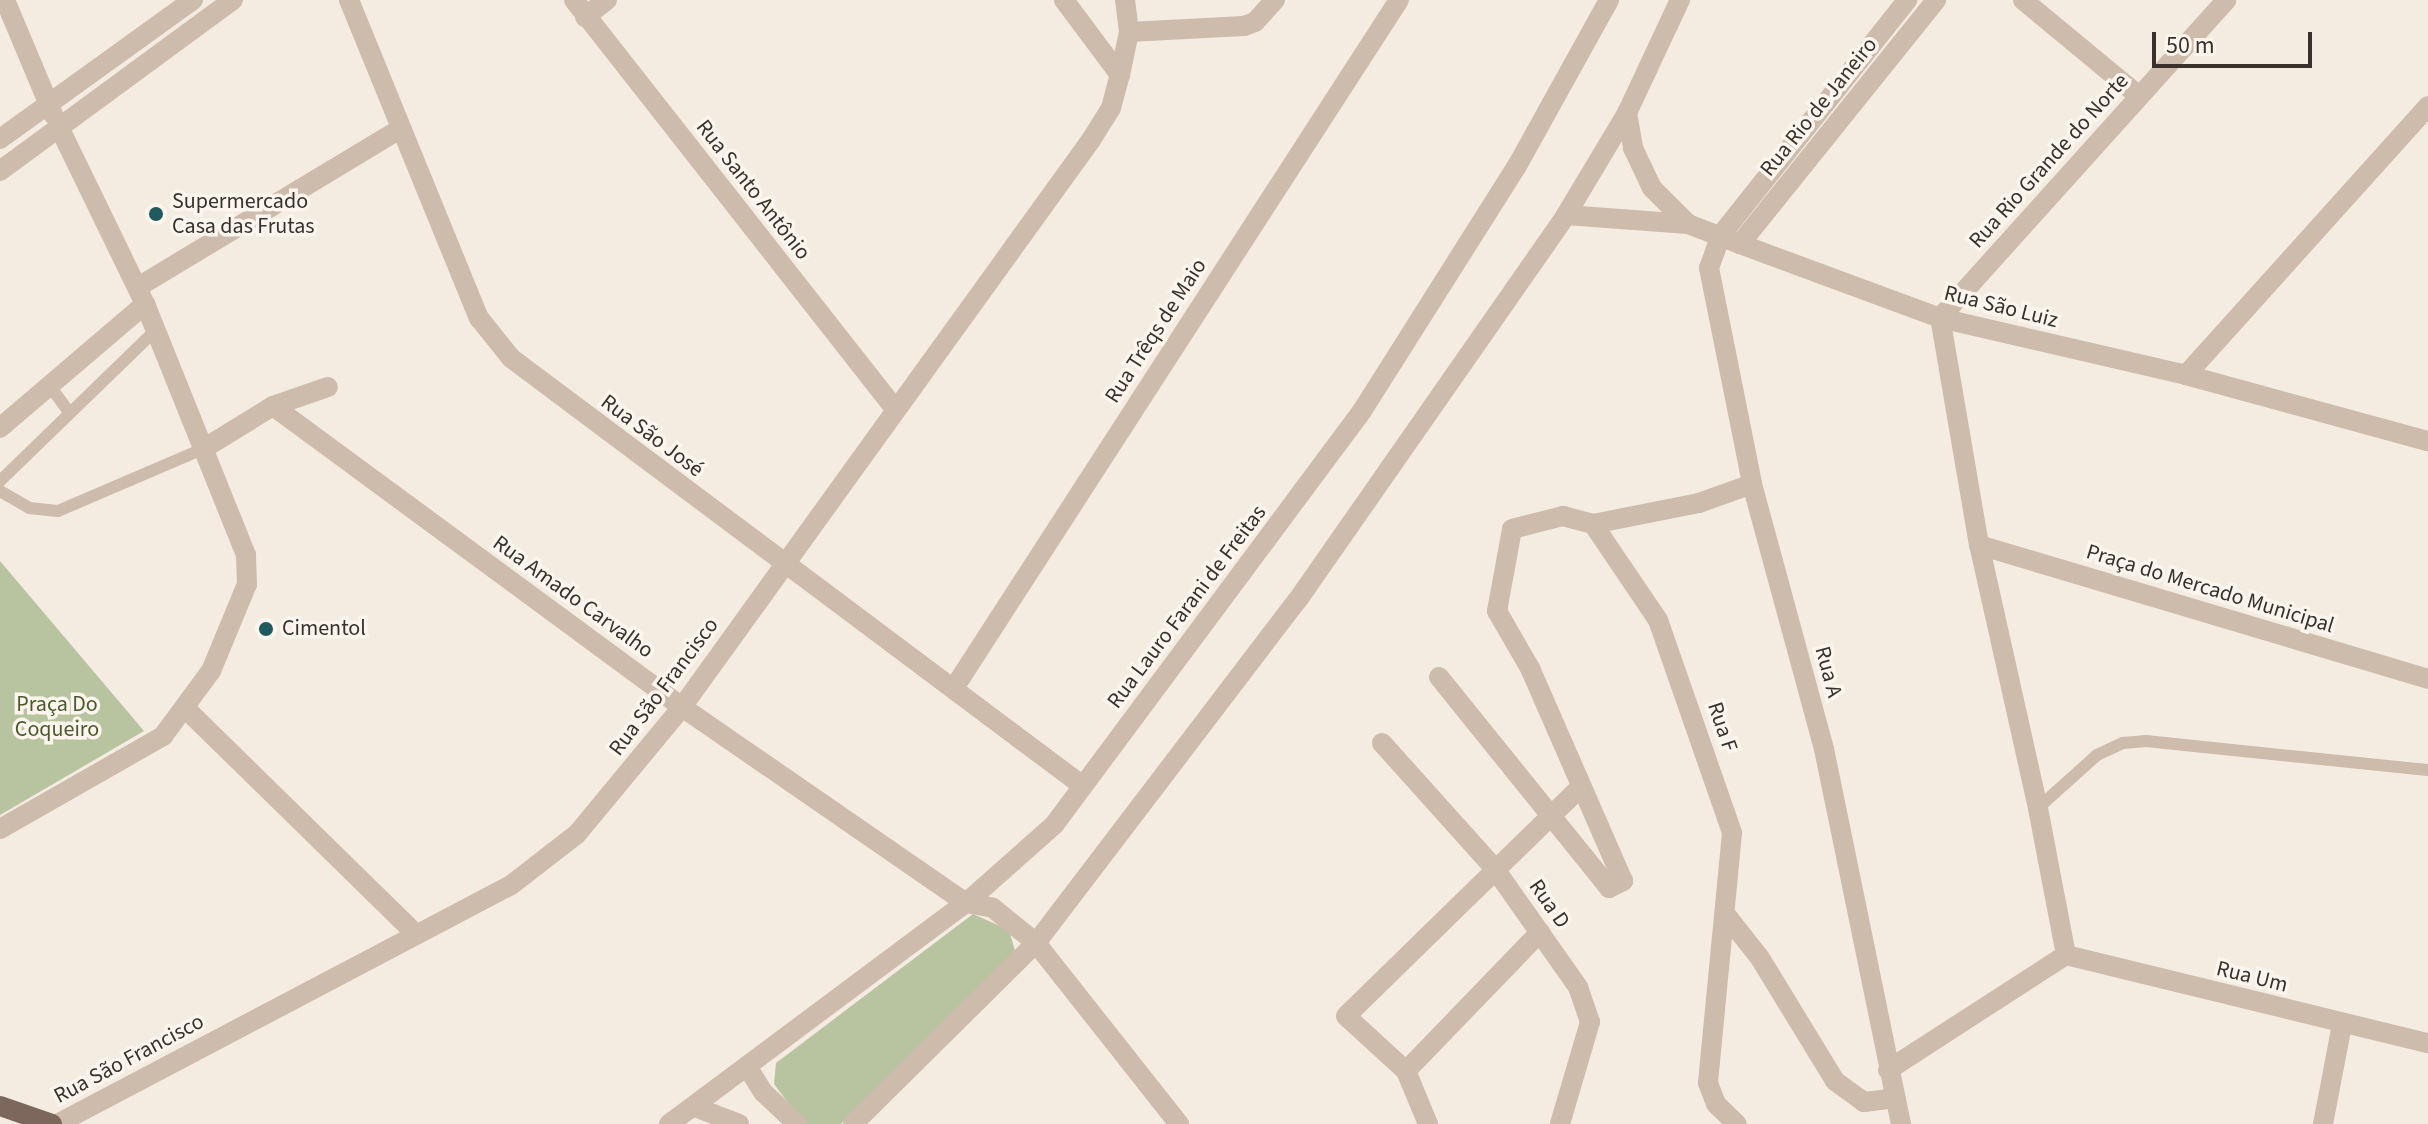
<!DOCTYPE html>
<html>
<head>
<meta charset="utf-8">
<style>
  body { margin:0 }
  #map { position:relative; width:2428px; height:1124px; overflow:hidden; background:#f4ebe1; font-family:"Source Sans 3",sans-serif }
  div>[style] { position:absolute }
  .green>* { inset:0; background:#b8c4a0 }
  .service>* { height:12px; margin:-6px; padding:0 6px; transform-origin:6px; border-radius:6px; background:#cdbbac }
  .minor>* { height:20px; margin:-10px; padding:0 10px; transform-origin:10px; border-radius:10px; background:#cdbbac }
  .tertiary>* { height:20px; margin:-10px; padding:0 10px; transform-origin:10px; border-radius:10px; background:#cdbbac }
  .primary>* { height:20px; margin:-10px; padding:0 10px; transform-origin:10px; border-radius:10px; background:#7d675c }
  .dots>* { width:22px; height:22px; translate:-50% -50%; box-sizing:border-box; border:4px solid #fbf5ee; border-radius:50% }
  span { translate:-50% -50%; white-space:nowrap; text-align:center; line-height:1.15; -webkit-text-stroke:7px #fbf5ee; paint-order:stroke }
  .street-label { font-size:22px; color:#3b302b }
  .poi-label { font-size:22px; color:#3b302b }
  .left { translate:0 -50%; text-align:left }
  .park-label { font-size:22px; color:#4a5a2e }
  .scale { position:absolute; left:2152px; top:32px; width:160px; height:36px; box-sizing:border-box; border:4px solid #3b302b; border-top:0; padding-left:10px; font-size:24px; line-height:28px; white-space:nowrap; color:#3b302b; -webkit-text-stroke:6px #fbf5ee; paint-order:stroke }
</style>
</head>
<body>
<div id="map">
  <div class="green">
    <div style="clip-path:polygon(0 561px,144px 731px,0 815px)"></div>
    <div style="clip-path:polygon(973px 914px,1009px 930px,1015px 951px,841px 1124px,804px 1124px,774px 1084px,776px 1063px)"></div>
  </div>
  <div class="service">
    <div style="left:50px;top:386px;width:32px;rotate:54deg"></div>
    <div style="left:0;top:481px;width:216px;rotate:-44.1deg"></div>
    <div style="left:0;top:491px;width:34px;rotate:30deg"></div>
    <div style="left:29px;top:508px;width:29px;rotate:6deg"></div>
    <div style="left:58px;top:511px;width:158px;rotate:-23.2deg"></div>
    <div style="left:2038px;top:808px;width:79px;rotate:-41.9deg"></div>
    <div style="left:2097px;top:755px;width:29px;rotate:-25deg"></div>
    <div style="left:2123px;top:743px;width:23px;rotate:-5deg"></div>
    <div style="left:2146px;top:741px;width:283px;rotate:5.9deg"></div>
  </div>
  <div class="minor">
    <div style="left:349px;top:0;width:344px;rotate:67.8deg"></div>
    <div style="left:479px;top:318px;width:51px;rotate:51.3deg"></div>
    <div style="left:511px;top:358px;width:714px;rotate:36.81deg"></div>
    <div style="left:574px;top:0;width:520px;rotate:51.87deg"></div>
    <div style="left:1064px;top:0;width:94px;rotate:53.3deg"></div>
    <div style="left:2023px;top:0;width:151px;rotate:39.6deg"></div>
    <div style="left:585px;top:17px;width:28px;rotate:-38deg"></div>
    <div style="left:1129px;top:32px;width:115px;rotate:-3deg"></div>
    <div style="left:1244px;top:26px;width:12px;rotate:-20deg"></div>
    <div style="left:1255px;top:22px;width:30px;rotate:-48deg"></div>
    <div style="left:1721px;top:235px;width:35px;rotate:110deg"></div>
    <div style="left:1709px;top:268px;width:220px;rotate:78.7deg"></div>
    <div style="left:1752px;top:484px;width:275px;rotate:74.8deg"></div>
    <div style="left:1824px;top:749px;width:383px;rotate:78.4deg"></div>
    <div style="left:1740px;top:244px;width:213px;rotate:20.3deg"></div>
    <div style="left:1940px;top:318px;width:253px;rotate:13deg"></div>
    <div style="left:2186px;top:375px;width:251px;rotate:15.3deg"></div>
    <div style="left:138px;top:287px;width:304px;rotate:-31.1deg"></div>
    <div style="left:2186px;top:375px;width:362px;rotate:-48deg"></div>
    <div style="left:273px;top:406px;width:508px;rotate:36.35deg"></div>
    <div style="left:682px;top:707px;width:345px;rotate:34.6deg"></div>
    <div style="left:966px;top:903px;width:27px;rotate:10deg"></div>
    <div style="left:993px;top:908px;width:55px;rotate:39.1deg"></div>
    <div style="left:1036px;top:943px;width:231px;rotate:51.7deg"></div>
    <div style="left:0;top:428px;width:191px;rotate:-40.5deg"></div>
    <div style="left:203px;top:449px;width:82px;rotate:-31.6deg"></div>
    <div style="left:273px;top:406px;width:58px;rotate:-19.1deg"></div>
    <div style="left:1593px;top:524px;width:108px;rotate:-11.2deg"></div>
    <div style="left:1699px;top:503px;width:56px;rotate:-19.7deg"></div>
    <div style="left:1979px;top:545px;width:469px;rotate:16.6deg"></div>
    <div style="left:1439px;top:677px;width:271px;rotate:51.1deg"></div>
    <div style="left:1609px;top:888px;width:16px;rotate:-27deg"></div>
    <div style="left:1623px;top:881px;width:230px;rotate:-113.6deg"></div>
    <div style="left:1531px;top:670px;width:68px;rotate:-120deg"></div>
    <div style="left:1497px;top:611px;width:83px;rotate:-79.6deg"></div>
    <div style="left:1512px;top:529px;width:53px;rotate:-14.3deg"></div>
    <div style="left:1563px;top:516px;width:31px;rotate:15deg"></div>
    <div style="left:1593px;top:524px;width:116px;rotate:55.9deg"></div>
    <div style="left:1658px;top:620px;width:225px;rotate:70.8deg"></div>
    <div style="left:1732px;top:833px;width:251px;rotate:95.5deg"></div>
    <div style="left:1708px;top:1083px;width:22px;rotate:69deg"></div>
    <div style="left:1716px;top:1104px;width:29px;rotate:44deg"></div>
    <div style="left:954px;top:688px;width:819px;rotate:-57.11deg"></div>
    <div style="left:186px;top:709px;width:320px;rotate:44.4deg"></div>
    <div style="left:1382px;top:743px;width:169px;rotate:48.1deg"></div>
    <div style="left:1495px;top:869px;width:144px;rotate:54.9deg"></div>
    <div style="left:1578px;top:987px;width:37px;rotate:71deg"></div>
    <div style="left:1590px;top:1022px;width:106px;rotate:106.4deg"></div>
    <div style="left:0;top:829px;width:188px;rotate:-29.7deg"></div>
    <div style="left:163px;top:736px;width:81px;rotate:-53.6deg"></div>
    <div style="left:211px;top:671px;width:94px;rotate:-67.5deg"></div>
    <div style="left:247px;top:584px;width:29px;rotate:-92deg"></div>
    <div style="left:246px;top:555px;width:271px;rotate:-111.9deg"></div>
    <div style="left:145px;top:304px;width:197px;rotate:-115.9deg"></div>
    <div style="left:1726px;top:915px;width:55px;rotate:51.7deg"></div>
    <div style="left:1760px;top:958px;width:144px;rotate:58.6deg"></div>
    <div style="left:1835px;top:1081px;width:36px;rotate:36deg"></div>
    <div style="left:1864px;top:1102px;width:32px;rotate:-7deg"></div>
    <div style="left:2066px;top:955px;width:150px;rotate:-100.8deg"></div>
    <div style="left:2038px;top:808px;width:270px;rotate:-102.6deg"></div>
    <div style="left:1979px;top:545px;width:230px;rotate:-99.7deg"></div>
    <div style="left:1940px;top:318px;width:428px;rotate:-48deg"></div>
    <div style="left:2066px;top:955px;width:373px;rotate:13.7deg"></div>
    <div style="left:748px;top:1068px;width:28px;rotate:58deg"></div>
    <div style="left:763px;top:1092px;width:47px;rotate:43.3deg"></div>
    <div style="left:1888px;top:1070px;width:212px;rotate:-32.9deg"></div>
    <div style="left:1406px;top:1071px;width:193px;rotate:-46deg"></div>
    <div style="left:695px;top:1107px;width:47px;rotate:21.1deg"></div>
    <div style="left:57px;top:1124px;width:513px;rotate:-27.76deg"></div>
    <div style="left:511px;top:885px;width:83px;rotate:-37.7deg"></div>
    <div style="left:577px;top:834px;width:165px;rotate:-50.4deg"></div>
    <div style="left:682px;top:707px;width:699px;rotate:-54.2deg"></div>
    <div style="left:1091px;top:140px;width:38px;rotate:-58deg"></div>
    <div style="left:1111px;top:108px;width:34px;rotate:-75deg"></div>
    <div style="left:1120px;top:75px;width:44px;rotate:-78.2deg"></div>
    <div style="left:1129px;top:32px;width:32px;rotate:-97deg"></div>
    <div style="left:1428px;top:1124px;width:57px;rotate:-112.5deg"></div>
    <div style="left:1406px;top:1071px;width:81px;rotate:-137.5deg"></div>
    <div style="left:1346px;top:1016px;width:325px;rotate:-44.3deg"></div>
    <div style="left:2323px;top:1124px;width:102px;rotate:-79.2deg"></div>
  </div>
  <div class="tertiary">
    <div style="left:5px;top:0;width:124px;rotate:67.2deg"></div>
    <div style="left:1627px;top:113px;width:36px;rotate:80deg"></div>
    <div style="left:1633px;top:148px;width:44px;rotate:64.6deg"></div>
    <div style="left:1652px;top:188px;width:51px;rotate:45deg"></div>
    <div style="left:0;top:139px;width:238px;rotate:-35.8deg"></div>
    <div style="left:0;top:171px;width:289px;rotate:-36.3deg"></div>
    <div style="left:1566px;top:215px;width:122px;rotate:4.2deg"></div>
    <div style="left:1688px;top:224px;width:56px;rotate:21deg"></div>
    <div style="left:1740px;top:244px;width:313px;rotate:-51.2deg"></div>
    <div style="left:1721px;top:235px;width:300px;rotate:-51.6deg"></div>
    <div style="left:669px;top:1124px;width:370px;rotate:-36.7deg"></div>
    <div style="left:966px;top:903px;width:118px;rotate:-41.6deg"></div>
    <div style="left:1054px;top:825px;width:516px;rotate:-53.35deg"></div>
    <div style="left:1362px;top:411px;width:290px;rotate:-57.7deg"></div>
    <div style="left:1517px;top:166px;width:190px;rotate:-61deg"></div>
    <div style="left:853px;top:1124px;width:257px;rotate:-44.7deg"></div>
    <div style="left:1036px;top:943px;width:430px;rotate:-52.7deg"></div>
    <div style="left:1297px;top:601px;width:470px;rotate:-55.1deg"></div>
    <div style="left:1566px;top:215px;width:119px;rotate:-59.1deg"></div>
    <div style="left:1627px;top:113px;width:125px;rotate:-64.9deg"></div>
  </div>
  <div class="primary">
    <div style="left:0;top:1106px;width:55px;rotate:19.1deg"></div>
  </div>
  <div class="dots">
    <div style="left:156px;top:214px;background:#1f5a5e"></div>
    <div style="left:266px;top:629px;background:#1f5a5e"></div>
  </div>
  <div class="street-label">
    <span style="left:1819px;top:107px;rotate:-51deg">Rua Rio de Janeiro</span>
    <span style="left:2049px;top:161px;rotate:-48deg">Rua Rio Grande do Norte</span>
    <span style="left:753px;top:190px;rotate:52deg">Rua Santo Antônio</span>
    <span style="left:2001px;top:307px;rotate:14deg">Rua São Luiz</span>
    <span style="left:1156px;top:331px;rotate:-57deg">Rua Trêqs de Maio</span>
    <span style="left:652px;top:436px;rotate:37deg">Rua São José</span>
    <span style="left:2210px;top:589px;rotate:17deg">Praça do Mercado Municipal</span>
    <span style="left:573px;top:597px;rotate:36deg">Rua Amado Carvalho</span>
    <span style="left:1187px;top:607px;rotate:-53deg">Rua Lauro Farani de Freitas</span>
    <span style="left:1828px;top:672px;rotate:75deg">Rua A</span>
    <span style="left:664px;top:687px;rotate:-53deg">Rua São Francisco</span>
    <span style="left:1722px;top:727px;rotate:71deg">Rua F</span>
    <span style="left:1549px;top:904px;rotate:55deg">Rua D</span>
    <span style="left:2252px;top:977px;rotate:14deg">Rua Um</span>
    <span style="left:129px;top:1059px;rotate:-28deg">Rua São Francisco</span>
  </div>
  <div class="poi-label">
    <span class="left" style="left:172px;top:214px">Supermercado<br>Casa das Frutas</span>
    <span class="left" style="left:282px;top:629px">Cimentol</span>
  </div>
  <div class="park-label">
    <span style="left:57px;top:717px">Praça Do<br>Coqueiro</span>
  </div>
  <div class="scale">50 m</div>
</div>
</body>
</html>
